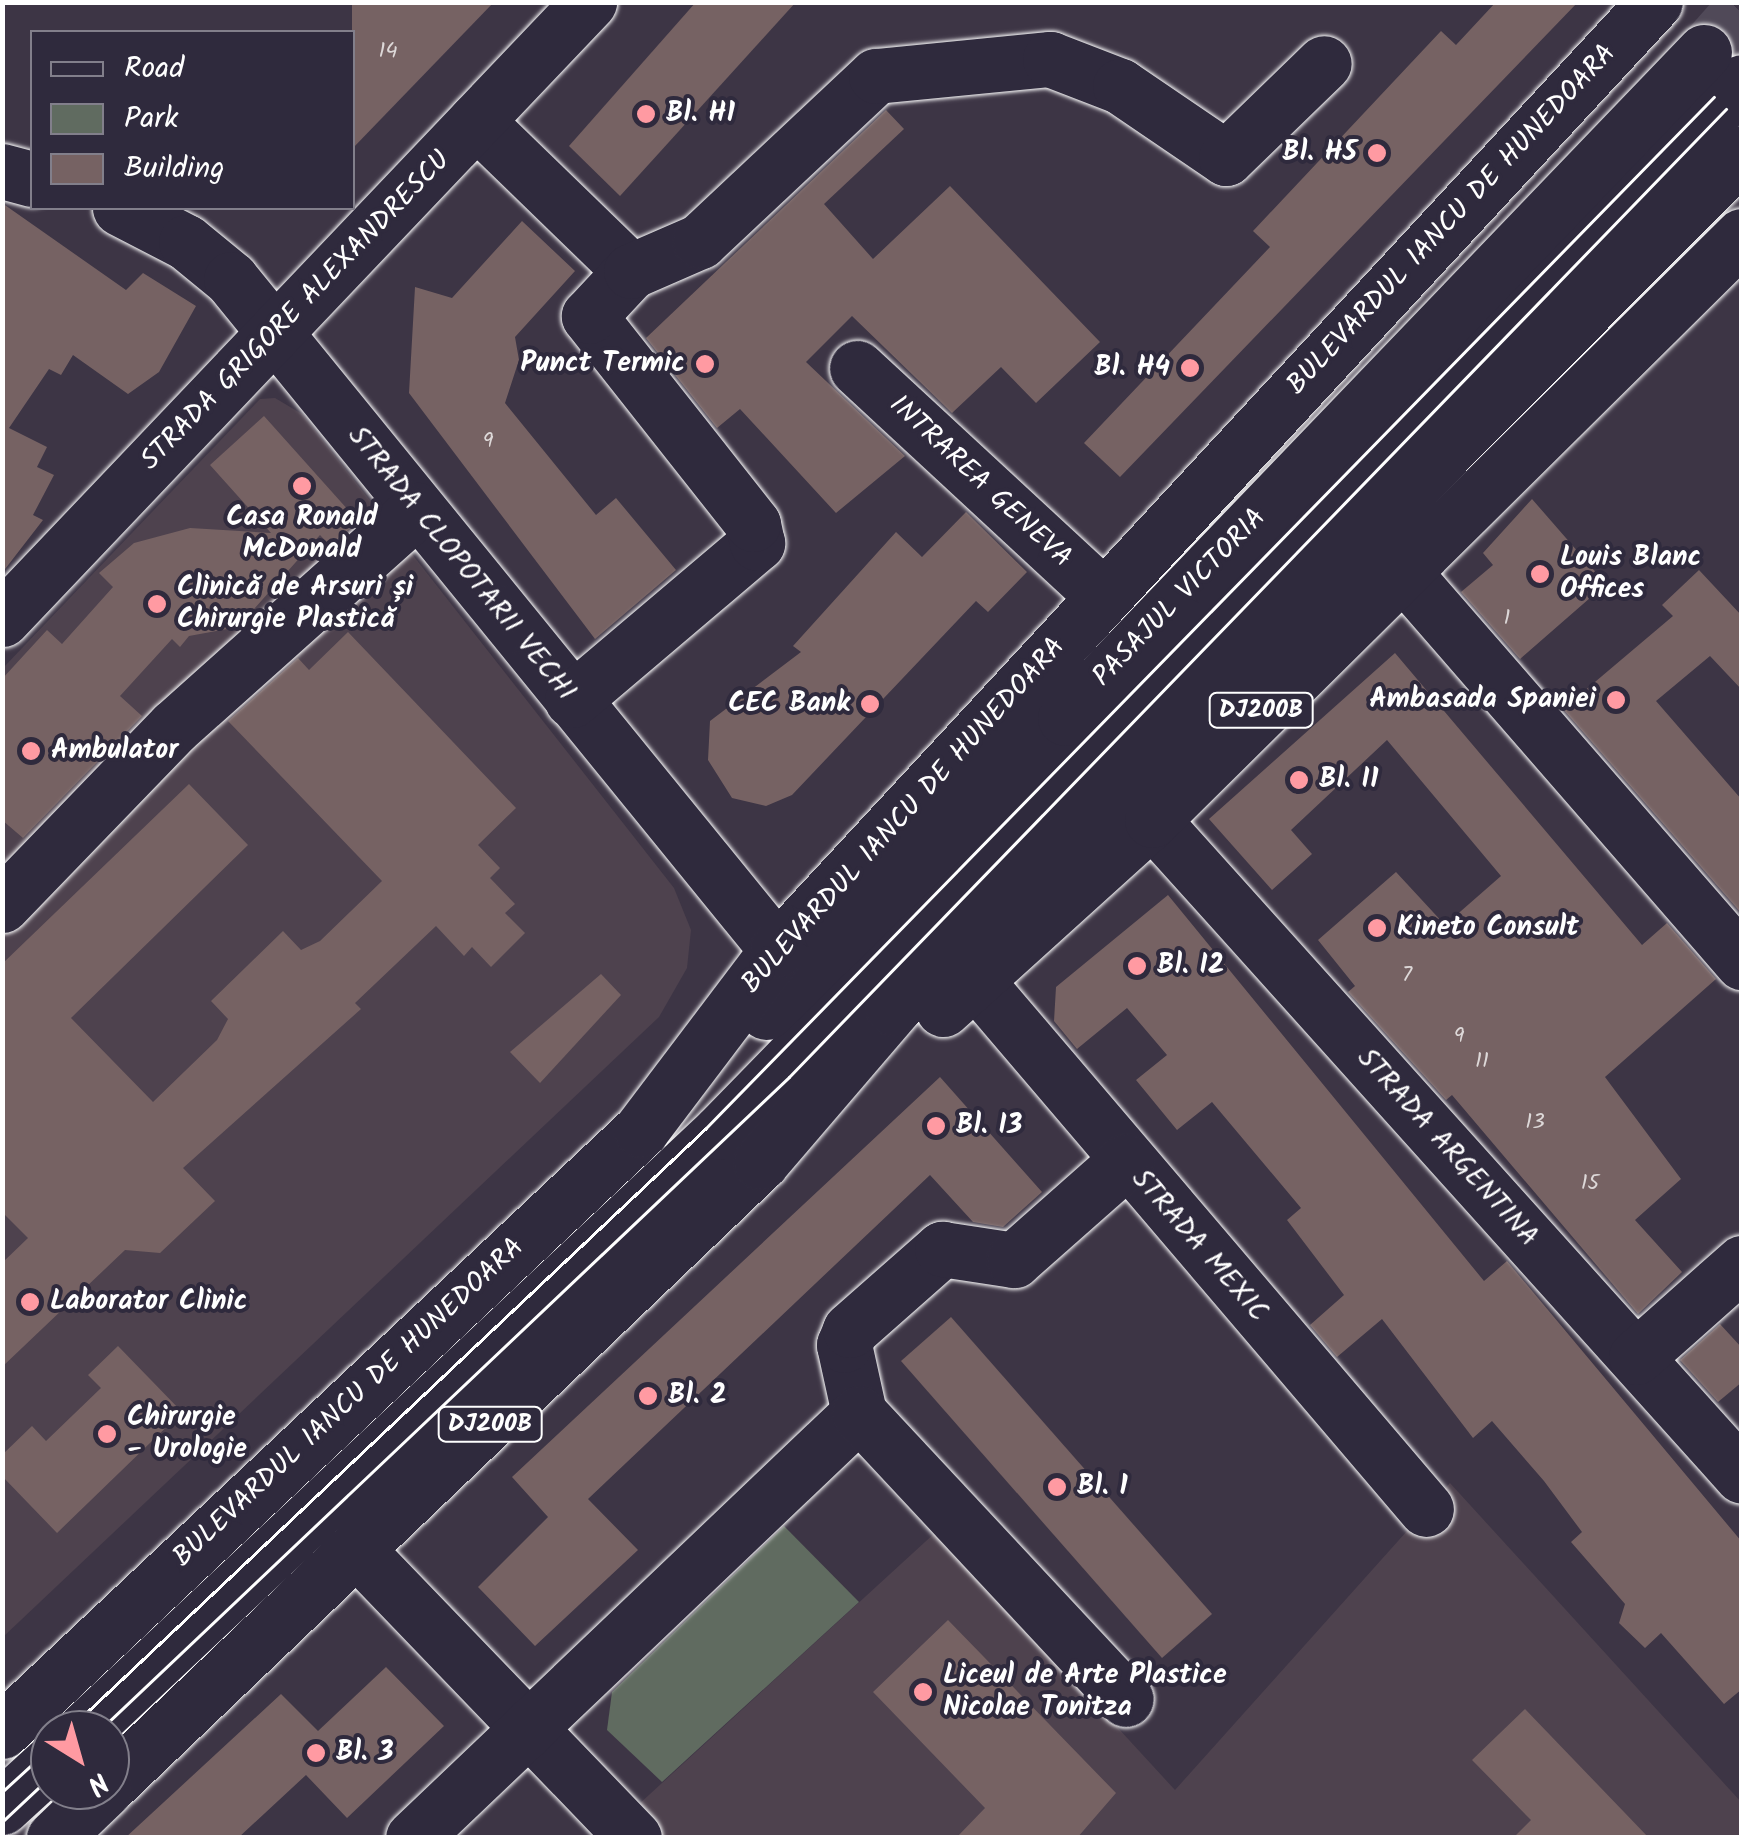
<!DOCTYPE html>
<html>
<head>
<meta charset="utf-8">
<style>
  body { margin:0 }
  #map { position:relative; width:1744px; height:1840px; overflow:hidden; background:#3d3545; font-family:Kalam,sans-serif }
  div>[style] { position:absolute }
  .built>* { inset:0; background:#4e424e }
  .green>* { inset:0; background:#606b60 }
  .building>* { inset:0; background:#766263 }
  .major-tunnel>* { height:55px; margin-top:-27.5px; transform-origin:0; background:repeating-linear-gradient(90deg,#504958 0 55px,transparent 0 83px) }
  .roads { filter:drop-shadow(0 0 2px #fff) drop-shadow(0 0 2px #fff) }
  .minor>* { height:55px; margin:-27.5px; padding:0 27.5px; transform-origin:27.5px; border-radius:27.5px; background:#2f2a3d }
  .major>* { height:55px; margin:-27.5px; padding:0 27.5px; transform-origin:27.5px; border-radius:27.5px; background:#2f2a3d }
  .tram>* { height:2.5px; margin:-1.25px; padding:0 1.25px; transform-origin:1.25px; border-radius:1.25px; background:#fff }
  .dots>* { width:28px; height:28px; translate:-50% -50%; box-sizing:border-box; border:5px solid #2f2a3d; border-radius:50% }
  span { translate:-50% -50%; white-space:nowrap; text-align:center; line-height:1.15; -webkit-text-stroke:8px #2f2a3d; paint-order:stroke }
  .number-label { font-size:22px; color:#ddd8d8 }
  .number-label span { -webkit-text-stroke-width:0 }
  .shield-label span { padding:2px 8px; background:#2f2a3d; border:2px solid; border-radius:8px; -webkit-text-stroke-width:0 }
  .shield-label { font-size:25px; color:#fff; font-weight:700 }
  .poi-label { font-size:28px; color:#fff; font-weight:700 }
  .left { translate:0 -50%; text-align:left }
  .right { translate:-100% -50%; text-align:right }
  .street-label { font-size:28px; color:#fff }
  .frame { position:absolute; inset:0; border:5px solid #fff; pointer-events:none }
  .legend { position:absolute; left:30px; top:30px; width:325px; height:180px; box-sizing:border-box; background:#2f2a3d; border:2px solid #827f8b; margin:0; padding:12px 18px; list-style:none; font-size:30px; color:#fff }
  .legend li { display:flex; align-items:center; gap:20px; height:50px }
  .legend b { width:50px; border:2px solid #827f8b }
  .north { position:absolute; left:30px; top:1710px; width:100px; height:100px; box-sizing:border-box; background:#2f2a3d; border:2px solid #827f8b; border-radius:50%; rotate:143deg; font-size:28px; font-weight:700; line-height:40px; text-align:center; color:#fff }
  .north::after { content:''; display:block; margin:auto; width:35px; height:45px; background:#ff9aa2; clip-path:polygon(50% 0,100% 100%,50% 72%,0 100%) }
</style>
</head>
<body>
<div id="map">
  <div class="built">
    <div style="clip-path:polygon(275px 398px,302px 414px,674px 888px,691px 930px,687px 968px,659px 1017px,3px 1637px,3px 668px,260px 399px)"></div>
    <div style="clip-path:polygon(1450px 1483px,1742px 1803px,1741px 1838px,602px 1838px,937px 1531px,1175px 1790px)"></div>
  </div>
  <div class="green">
    <div style="clip-path:polygon(784px 1526px,859px 1602px,662px 1782px,607px 1730px,612px 1692px)"></div>
  </div>
  <div class="building">
    <div style="clip-path:polygon(352px 2px,494px 2px,352px 149px)"></div>
    <div style="clip-path:polygon(696px 2px,796px 2px,620px 196px,569px 146px)"></div>
    <div style="clip-path:polygon(1496px 2px,1578px 2px,1120px 477px,1084px 443px,1270px 247px,1253px 231px,1441px 31px,1456px 45px)"></div>
    <div style="clip-path:polygon(886px 110px,904px 129px,824px 204px,873px 259px,950px 186px,1100px 342px,1036px 403px,1001px 367px,952px 413px,852px 316px,806px 362px,905px 456px,836px 513px,740px 409px,717px 428px,646px 338px)"></div>
    <div style="clip-path:polygon(2px 203px,126px 290px,143px 273px,196px 306px,159px 372px,128px 394px,73px 355px,61px 375px,49px 369px,9px 428px,47px 447px,37px 467px,54px 475px,33px 515px,43px 520px,2px 573px)"></div>
    <div style="clip-path:polygon(522px 221px,575px 271px,515px 337px,519px 360px,505px 403px,596px 515px,616px 498px,676px 570px,595px 639px,409px 393px,415px 287px,452px 298px)"></div>
    <div style="clip-path:polygon(264px 416px,358px 521px,330px 546px,320px 535px,238px 627px,189px 636px,180px 647px,172px 639px,120px 696px,142px 716px,23px 838px,2px 820px,2px 679px,47px 630px,62px 644px,113px 587px,99px 573px,134px 543px,190px 528px,271px 533px,210px 465px)"></div>
    <div style="clip-path:polygon(1532px 499px,1606px 584px,1520px 659px,1461px 592px,1493px 565px,1483px 553px)"></div>
    <div style="clip-path:polygon(966px 512px,1027px 572px,988px 612px,976px 601px,792px 795px,766px 806px,732px 798px,708px 760px,710px 721px,801px 652px,793px 646px,896px 532px,922px 557px)"></div>
    <div style="clip-path:polygon(1699px 570px,1742px 616px,1742px 690px,1710px 656px,1656px 701px,1742px 800px,1742px 914px,1563px 709px,1673px 616px,1662px 605px)"></div>
    <div style="clip-path:polygon(348px 632px,516px 808px,478px 845px,500px 868px,490px 878px,515px 904px,505px 913px,525px 933px,491px 967px,472px 947px,464px 956px,436px 926px,355px 1003px,361px 1009px,183px 1168px,215px 1201px,160px 1253px,125px 1250px,2px 1367px,2px 1263px,28px 1238px,2px 1212px,2px 964px,189px 784px,248px 845px,71px 1018px,153px 1102px,217px 1040px,228px 1019px,211px 1001px,283px 931px,301px 950px,320px 941px,382px 881px,228px 721px,298px 658px,309px 670px)"></div>
    <div style="clip-path:polygon(1395px 653px,1642px 945px,1667px 923px,1716px 979px,1605px 1077px,1681px 1179px,1635px 1220px,1682px 1272px,1638px 1314px,1452px 1095px,1446px 1100px,1348px 992px,1355px 986px,1318px 940px,1396px 872px,1445px 925px,1501px 876px,1387px 740px,1291px 830px,1312px 854px,1272px 890px,1209px 819px)"></div>
    <div style="clip-path:polygon(1168px 895px,1484px 1281px,1507px 1261px,1742px 1542px,1742px 1689px,1724px 1704px,1661px 1633px,1645px 1648px,1619px 1623px,1625px 1604px,1571px 1542px,1582px 1532px,1544px 1481px,1492px 1421px,1473px 1438px,1382px 1319px,1337px 1357px,1310px 1325px,1344px 1295px,1287px 1220px,1301px 1208px,1212px 1102px,1177px 1130px,1136px 1080px,1167px 1055px,1127px 1008px,1077px 1049px,1054px 1021px,1056px 987px)"></div>
    <div style="clip-path:polygon(601px 974px,621px 995px,540px 1083px,510px 1052px)"></div>
    <div style="clip-path:polygon(940px 1077px,1042px 1192px,1003px 1227px,973px 1222px,930px 1175px,588px 1499px,638px 1550px,535px 1646px,478px 1587px,548px 1517px,512px 1477px)"></div>
    <div style="clip-path:polygon(951px 1317px,1212px 1614px,1162px 1658px,901px 1361px)"></div>
    <div style="clip-path:polygon(1720px 1324px,1742px 1348px,1742px 1382px,1718px 1402px,1680px 1360px)"></div>
    <div style="clip-path:polygon(118px 1346px,182px 1412px,57px 1533px,2px 1476px,2px 1455px,32px 1426px,46px 1441px,101px 1388px,88px 1375px)"></div>
    <div style="clip-path:polygon(948px 1620px,1116px 1793px,1077px 1838px,956px 1838px,985px 1808px,873px 1692px)"></div>
    <div style="clip-path:polygon(386px 1667px,444px 1726px,347px 1818px,306px 1775px,238px 1838px,125px 1838px,281px 1694px,318px 1731px)"></div>
    <div style="clip-path:polygon(1525px 1709px,1649px 1838px,1513px 1838px,1531px 1820px,1472px 1760px)"></div>
  </div>
  <div class="major-tunnel">
    <div style="left:1704px;top:52px;width:57px;rotate:-48.5deg"></div>
  </div>
  <div class="roads">
    <div class="minor">
      <div style="left:476px;top:121px;width:216px;rotate:44.1deg"></div>
      <div style="left:2px;top:171px;width:31px;rotate:15deg"></div>
      <div style="left:120px;top:208px;width:74px;rotate:27.3deg"></div>
      <div style="left:186px;top:242px;width:58px;rotate:39.4deg"></div>
      <div style="left:231px;top:279px;width:865px;rotate:50.86deg"></div>
      <div style="left:857px;top:368px;width:335px;rotate:42.8deg"></div>
      <div style="left:1401px;top:570px;width:520px;rotate:48.98deg"></div>
      <div style="left:2px;top:619px;width:852px;rotate:-46.43deg"></div>
      <div style="left:572px;top:700px;width:243px;rotate:-40.3deg"></div>
      <div style="left:757px;top:543px;width:19px;rotate:-102deg"></div>
      <div style="left:753px;top:524px;width:265px;rotate:-128.3deg"></div>
      <div style="left:589px;top:316px;width:62px;rotate:-47deg"></div>
      <div style="left:631px;top:271px;width:75px;rotate:-23.5deg"></div>
      <div style="left:700px;top:241px;width:241px;rotate:-43.2deg"></div>
      <div style="left:876px;top:76px;width:175px;rotate:-5.6deg"></div>
      <div style="left:1050px;top:59px;width:75px;rotate:21.1deg"></div>
      <div style="left:1120px;top:86px;width:128px;rotate:34.2deg"></div>
      <div style="left:1226px;top:158px;width:136px;rotate:-44.1deg"></div>
      <div style="left:1152px;top:820px;width:882px;rotate:48.03deg"></div>
      <div style="left:2px;top:905px;width:248px;rotate:-46deg"></div>
      <div style="left:174px;top:727px;width:326px;rotate:-41.8deg"></div>
      <div style="left:975px;top:980px;width:695px;rotate:49.55deg"></div>
      <div style="left:1636px;top:1357px;width:142px;rotate:-41.6deg"></div>
      <div style="left:859px;top:1413px;width:70px;rotate:-102.4deg"></div>
      <div style="left:844px;top:1345px;width:16px;rotate:-68deg"></div>
      <div style="left:850px;top:1330px;width:123px;rotate:-41.4deg"></div>
      <div style="left:942px;top:1249px;width:73px;rotate:8.7deg"></div>
      <div style="left:1014px;top:1260px;width:149px;rotate:-41.5deg"></div>
      <div style="left:356px;top:1549px;width:401px;rotate:46.1deg"></div>
      <div style="left:84px;top:1730px;width:873px;rotate:-43.24deg"></div>
      <div style="left:720px;top:1132px;width:1465px;rotate:-45.77deg"></div>
      <div style="left:2px;top:1807px;width:65px;rotate:-42.5deg"></div>
      <div style="left:413px;top:1838px;width:616px;rotate:-43.62deg"></div>
      <div style="left:859px;top:1413px;width:391px;rotate:47deg"></div>
    </div>
    <div class="major">
      <div style="left:943px;top:1009px;width:282px;rotate:-42.1deg"></div>
      <div style="left:1152px;top:820px;width:830px;rotate:-44.71deg"></div>
      <div style="left:766px;top:1012px;width:419px;rotate:-44.5deg"></div>
      <div style="left:1065px;top:718px;width:923px;rotate:-46.19deg"></div>
      <div style="left:2px;top:1731px;width:877px;rotate:-43.24deg"></div>
      <div style="left:641px;top:1130px;width:226px;rotate:-52.9deg"></div>
      <div style="left:777px;top:950px;width:1292px;rotate:-47.2deg"></div>
      <div style="left:110px;top:1784px;width:900px;rotate:-43.69deg"></div>
      <div style="left:761px;top:1162px;width:203px;rotate:-49.4deg"></div>
      <div style="left:893px;top:1008px;width:1205px;rotate:-45.2deg"></div>
      <div style="left:54px;top:1838px;width:69px;rotate:-43.8deg"></div>
    </div>
  </div>
  <div class="tram">
    <div style="left:68px;top:1730px;width:876px;rotate:-43.33deg"></div>
    <div style="left:705px;top:1129px;width:1443px;rotate:-45.65deg"></div>
    <div style="left:100px;top:1730px;width:949px;rotate:-43.46deg"></div>
    <div style="left:789px;top:1077px;width:1347px;rotate:-45.93deg"></div>
    <div style="left:2px;top:1792px;width:65px;rotate:-42.5deg"></div>
    <div style="left:2px;top:1822px;width:66px;rotate:-43.2deg"></div>
  </div>
  <div class="dots">
    <div style="left:646px;top:114px;background:#ff9aa2"></div>
    <div style="left:1377px;top:153px;background:#ff9aa2"></div>
    <div style="left:705px;top:364px;background:#ff9aa2"></div>
    <div style="left:1190px;top:368px;background:#ff9aa2"></div>
    <div style="left:302px;top:486px;background:#ff9aa2"></div>
    <div style="left:1540px;top:574px;background:#ff9aa2"></div>
    <div style="left:157px;top:604px;background:#ff9aa2"></div>
    <div style="left:1616px;top:700px;background:#ff9aa2"></div>
    <div style="left:870px;top:704px;background:#ff9aa2"></div>
    <div style="left:31px;top:751px;background:#ff9aa2"></div>
    <div style="left:1299px;top:780px;background:#ff9aa2"></div>
    <div style="left:1377px;top:928px;background:#ff9aa2"></div>
    <div style="left:1137px;top:966px;background:#ff9aa2"></div>
    <div style="left:936px;top:1126px;background:#ff9aa2"></div>
    <div style="left:30px;top:1302px;background:#ff9aa2"></div>
    <div style="left:648px;top:1396px;background:#ff9aa2"></div>
    <div style="left:107px;top:1434px;background:#ff9aa2"></div>
    <div style="left:1057px;top:1487px;background:#ff9aa2"></div>
    <div style="left:923px;top:1692px;background:#ff9aa2"></div>
    <div style="left:316px;top:1753px;background:#ff9aa2"></div>
  </div>
  <div class="number-label">
    <span style="left:388px;top:52px">14</span>
    <span style="left:488px;top:442px">9</span>
    <span style="left:1507px;top:619px">1</span>
    <span style="left:1407px;top:976px">7</span>
    <span style="left:1459px;top:1037px">9</span>
    <span style="left:1482px;top:1062px">11</span>
    <span style="left:1535px;top:1123px">13</span>
    <span style="left:1590px;top:1184px">15</span>
  </div>
  <div class="shield-label">
    <span style="left:1261px;top:710px">DJ200B</span>
    <span style="left:490px;top:1424px">DJ200B</span>
  </div>
  <div class="poi-label">
    <span class="left" style="left:666px;top:114px">Bl. H1</span>
    <span class="right" style="left:1357px;top:153px">Bl. H5</span>
    <span class="right" style="left:685px;top:364px">Punct Termic</span>
    <span class="right" style="left:1170px;top:368px">Bl. H4</span>
    <span style="left:302px;top:534px">Casa Ronald<br>McDonald</span>
    <span class="left" style="left:1560px;top:574px">Louis Blanc<br>Offices</span>
    <span class="left" style="left:177px;top:604px">Clinică de Arsuri și<br>Chirurgie Plastică</span>
    <span class="right" style="left:1596px;top:700px">Ambasada Spaniei</span>
    <span class="right" style="left:850px;top:704px">CEC Bank</span>
    <span class="left" style="left:51px;top:751px">Ambulator</span>
    <span class="left" style="left:1319px;top:780px">Bl. I1</span>
    <span class="left" style="left:1397px;top:928px">Kineto Consult</span>
    <span class="left" style="left:1157px;top:966px">Bl. I2</span>
    <span class="left" style="left:956px;top:1126px">Bl. I3</span>
    <span class="left" style="left:50px;top:1302px">Laborator Clinic</span>
    <span class="left" style="left:668px;top:1396px">Bl. 2</span>
    <span class="left" style="left:127px;top:1434px">Chirurgie<br>- Urologie</span>
    <span class="left" style="left:1077px;top:1487px">Bl. 1</span>
    <span class="left" style="left:943px;top:1692px">Liceul de Arte Plastice<br>Nicolae Tonitza</span>
    <span class="left" style="left:336px;top:1753px">Bl. 3</span>
  </div>
  <div class="street-label">
    <span style="left:1452px;top:220px;rotate:-47deg">BULEVARDUL IANCU DE HUNEDOARA</span>
    <span style="left:296px;top:311px;rotate:-46deg">STRADA GRIGORE ALEXANDRESCU</span>
    <span style="left:980px;top:482px;rotate:43deg">INTRAREA GENEVA</span>
    <span style="left:461px;top:564px;rotate:51deg">STRADA CLOPOTARII VECHI</span>
    <span style="left:1180px;top:598px;rotate:-46deg">PASAJUL VICTORIA</span>
    <span style="left:904px;top:816px;rotate:-48deg">BULEVARDUL IANCU DE HUNEDOARA</span>
    <span style="left:1447px;top:1148px;rotate:48deg">STRADA ARGENTINA</span>
    <span style="left:1199px;top:1246px;rotate:49deg">STRADA MEXIC</span>
    <span style="left:349px;top:1403px;rotate:-43deg">BULEVARDUL IANCU DE HUNEDOARA</span>
  </div>
  <div class="frame"></div>
  <ul class="legend">
  <li><b style="height:12px;background:#2f2a3d"></b>Road</li>
  <li><b style="height:28px;background:#606b60"></b>Park</li>
  <li><b style="height:28px;background:#766263"></b>Building</li>
  </ul>
  <div class="north">N</div>
</div>
</body>
</html>
